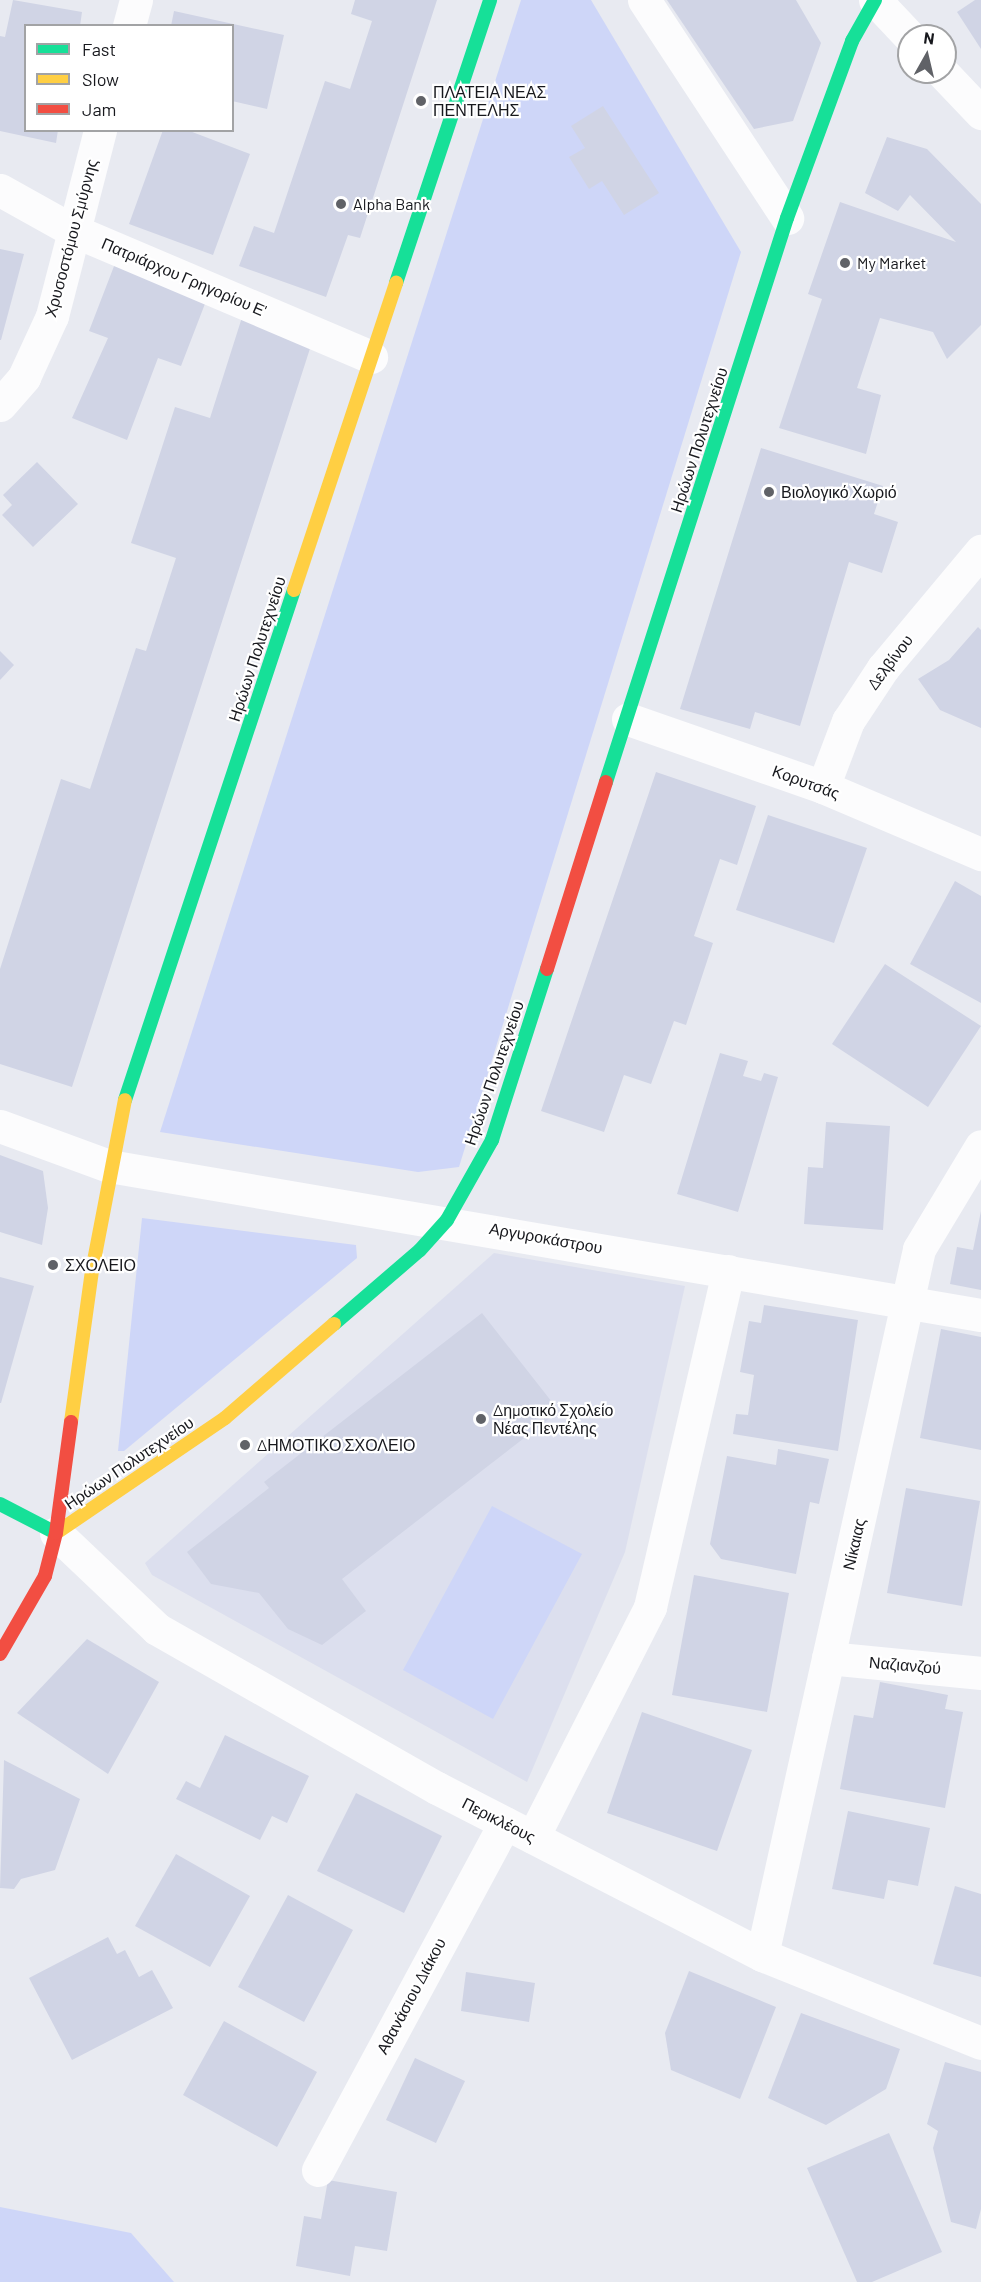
<!DOCTYPE html>
<html>
<head>
<meta charset="utf-8">
<style>
  body { margin:0 }
  #map { position:relative; width:981px; height:2282px; overflow:hidden; background:#e8eaf1; font-family:Barlow,sans-serif }
  div>[style] { position:absolute }
  .built>* { inset:0; background:#dcdfee }
  .green>* { inset:0; background:#ced6f8 }
  .building>* { inset:0; background:#d0d4e5 }
  .street>* { height:33px; margin:-16.5px; padding:0 16.5px; transform-origin:16.5px; border-radius:16.5px; background:#fcfcfd }
  .fast>* { height:14px; margin:-7px; padding:0 7px; transform-origin:7px; border-radius:7px; background:#16e098 }
  .slow>* { height:14px; margin:-7px; padding:0 7px; transform-origin:7px; border-radius:7px; background:#ffcf43 }
  .jam>* { height:14px; margin:-7px; padding:0 7px; transform-origin:7px; border-radius:7px; background:#f24e42 }
  .dots>* { width:16px; height:16px; translate:-50% -50%; box-sizing:border-box; border:3px solid #fff; border-radius:50% }
  span { translate:-50% -50%; white-space:nowrap; text-align:center; line-height:1.15; -webkit-text-stroke:4.5px #fff; paint-order:stroke }
  .poi-label { font-size:16px; color:#17181d }
  .left { translate:0 -50%; text-align:left }
  .street-label { font-size:16px; color:#17181d }
  .legend { position:absolute; left:24px; top:24px; width:210px; height:108px; box-sizing:border-box; background:#fff; border:2px solid #a2a3a5; margin:0; padding:8px 10px; list-style:none; font-size:18px; color:#17181d }
  .legend li { display:flex; align-items:center; gap:12px; height:30px }
  .legend b { width:30px; border:2px solid #a2a3a5 }
  .north { position:absolute; left:897px; top:24px; width:60px; height:60px; box-sizing:border-box; background:#fff; border:2px solid #a2a3a5; border-radius:50%; rotate:8deg; font-size:16px; font-weight:700; line-height:24px; text-align:center; color:#17181d }
  .north::after { content:''; display:block; margin:auto; width:21px; height:27px; background:#606267; clip-path:polygon(50% 0,100% 100%,50% 72%,0 100%) }
</style>
</head>
<body>
<div id="map">
  <div class="built">
    <div style="clip-path:polygon(494px 1253px,685px 1286px,625px 1552px,527px 1782px,152px 1575px,145px 1563px)"></div>
  </div>
  <div class="green">
    <div style="clip-path:polygon(521px 0,591px 0,741px 252px,459px 1167px,418px 1172px,160px 1132px)"></div>
    <div style="clip-path:polygon(142px 1218px,356px 1245px,357px 1258px,124px 1451px,118px 1451px)"></div>
    <div style="clip-path:polygon(492px 1506px,582px 1554px,493px 1719px,403px 1670px)"></div>
    <div style="clip-path:polygon(0 2207px,131px 2233px,174px 2282px,0 2282px)"></div>
  </div>
  <div class="building">
    <div style="clip-path:polygon(13px 0,82px 12px,80px 26px,26px 26px,26px 130px,58px 130px,56px 143px,0 131px,0 36px,5px 37px)"></div>
    <div style="clip-path:polygon(355px 0,437px 0,360px 238px,348px 235px,326px 297px,239px 266px,254px 226px,274px 233px,325px 81px,350px 89px,372px 21px,351px 14px)"></div>
    <div style="clip-path:polygon(667px 0,796px 0,821px 43px,793px 121px,754px 129px)"></div>
    <div style="clip-path:polygon(975px 0,981px 0,981px 49px,957px 12px)"></div>
    <div style="clip-path:polygon(174px 11px,284px 35px,267px 109px,232px 101px,232px 26px,171px 26px)"></div>
    <div style="clip-path:polygon(603px 106px,659px 193px,624px 215px,602px 181px,589px 189px,569px 157px,585px 148px,571px 126px)"></div>
    <div style="clip-path:polygon(163px 130px,187px 130px,250px 154px,213px 255px,129px 224px)"></div>
    <div style="clip-path:polygon(887px 137px,927px 149px,981px 204px,981px 325px,947px 359px,933px 332px,880px 318px,857px 388px,881px 395px,866px 454px,779px 428px,822px 299px,808px 294px,840px 202px,956px 242px,910px 195px,898px 211px,865px 193px)"></div>
    <div style="clip-path:polygon(0 249px,24px 254px,1px 340px,0 340px)"></div>
    <div style="clip-path:polygon(116px 261px,208px 296px,181px 366px,158px 358px,127px 440px,72px 418px,108px 338px,89px 331px)"></div>
    <div style="clip-path:polygon(244px 311px,315px 333px,72px 1087px,0 1064px,0 969px,61px 779px,90px 789px,136px 648px,146px 651px,176px 558px,131px 543px,175px 407px,210px 418px)"></div>
    <div style="clip-path:polygon(761px 448px,883px 486px,874px 514px,898px 522px,882px 573px,849px 562px,800px 726px,755px 712px,750px 729px,680px 709px)"></div>
    <div style="clip-path:polygon(37px 462px,78px 504px,33px 547px,2px 515px,12px 505px,3px 495px)"></div>
    <div style="clip-path:polygon(978px 627px,981px 630px,981px 728px,940px 710px,918px 679px,949px 660px)"></div>
    <div style="clip-path:polygon(0 651px,14px 665px,0 680px)"></div>
    <div style="clip-path:polygon(656px 772px,756px 806px,737px 865px,720px 859px,694px 936px,713px 943px,686px 1025px,674px 1021px,651px 1084px,624px 1075px,604px 1132px,541px 1111px)"></div>
    <div style="clip-path:polygon(768px 815px,867px 848px,834px 943px,736px 910px)"></div>
    <div style="clip-path:polygon(955px 881px,981px 896px,981px 1003px,910px 964px)"></div>
    <div style="clip-path:polygon(885px 964px,981px 1026px,928px 1107px,832px 1044px)"></div>
    <div style="clip-path:polygon(720px 1053px,748px 1061px,743px 1076px,761px 1081px,764px 1073px,778px 1077px,738px 1212px,677px 1194px)"></div>
    <div style="clip-path:polygon(826px 1122px,890px 1126px,883px 1230px,804px 1224px,808px 1167px,823px 1168px)"></div>
    <div style="clip-path:polygon(0 1155px,43px 1171px,48px 1208px,42px 1245px,0 1232px)"></div>
    <div style="clip-path:polygon(981px 1211px,981px 1290px,950px 1284px,957px 1247px,973px 1250px)"></div>
    <div style="clip-path:polygon(0 1277px,34px 1286px,1px 1403px,0 1403px)"></div>
    <div style="clip-path:polygon(764px 1305px,858px 1320px,838px 1451px,733px 1434px,736px 1414px,748px 1415px,754px 1375px,740px 1372px,749px 1321px,761px 1323px)"></div>
    <div style="clip-path:polygon(482px 1313px,559px 1411px,342px 1579px,366px 1611px,322px 1645px,288px 1629px,259px 1593px,211px 1584px,187px 1552px,269px 1488px,264px 1482px)"></div>
    <div style="clip-path:polygon(941px 1329px,981px 1337px,981px 1450px,920px 1438px)"></div>
    <div style="clip-path:polygon(778px 1449px,829px 1459px,819px 1504px,810px 1502px,796px 1574px,721px 1559px,710px 1544px,727px 1456px,776px 1465px)"></div>
    <div style="clip-path:polygon(906px 1488px,980px 1501px,962px 1606px,887px 1593px)"></div>
    <div style="clip-path:polygon(694px 1575px,789px 1593px,767px 1712px,672px 1695px)"></div>
    <div style="clip-path:polygon(87px 1639px,159px 1682px,108px 1774px,17px 1713px)"></div>
    <div style="clip-path:polygon(880px 1682px,948px 1695px,945px 1709px,963px 1712px,945px 1808px,840px 1789px,854px 1715px,873px 1718px)"></div>
    <div style="clip-path:polygon(642px 1712px,752px 1750px,717px 1851px,607px 1813px)"></div>
    <div style="clip-path:polygon(225px 1735px,309px 1776px,287px 1823px,272px 1816px,260px 1840px,176px 1799px,186px 1781px,200px 1788px)"></div>
    <div style="clip-path:polygon(4px 1760px,80px 1799px,55px 1870px,21px 1879px,14px 1889px,0 1888px)"></div>
    <div style="clip-path:polygon(356px 1793px,442px 1836px,404px 1913px,317px 1871px)"></div>
    <div style="clip-path:polygon(848px 1811px,930px 1828px,918px 1886px,888px 1880px,884px 1899px,832px 1889px)"></div>
    <div style="clip-path:polygon(176px 1854px,250px 1896px,210px 1967px,135px 1926px)"></div>
    <div style="clip-path:polygon(955px 1886px,981px 1894px,981px 1977px,933px 1964px)"></div>
    <div style="clip-path:polygon(288px 1895px,353px 1930px,304px 2022px,238px 1987px)"></div>
    <div style="clip-path:polygon(108px 1937px,117px 1954px,125px 1950px,139px 1977px,152px 1970px,173px 2008px,72px 2060px,29px 1978px)"></div>
    <div style="clip-path:polygon(689px 1971px,776px 2007px,740px 2099px,671px 2070px,665px 2033px)"></div>
    <div style="clip-path:polygon(466px 1972px,535px 1983px,529px 2022px,461px 2011px)"></div>
    <div style="clip-path:polygon(801px 2013px,900px 2049px,886px 2089px,826px 2125px,768px 2098px)"></div>
    <div style="clip-path:polygon(224px 2021px,317px 2072px,277px 2147px,183px 2095px)"></div>
    <div style="clip-path:polygon(415px 2058px,465px 2081px,436px 2143px,386px 2120px)"></div>
    <div style="clip-path:polygon(945px 2062px,981px 2072px,981px 2209px,976px 2229px,951px 2222px,933px 2148px,938px 2131px,927px 2124px)"></div>
    <div style="clip-path:polygon(889px 2133px,942px 2252px,872px 2282px,857px 2282px,807px 2168px)"></div>
    <div style="clip-path:polygon(328px 2180px,397px 2192px,387px 2251px,355px 2246px,350px 2276px,296px 2266px,304px 2216px,321px 2219px)"></div>
  </div>
  <div class="street">
    <div style="left:644px;top:0;width:261px;rotate:56.7deg"></div>
    <div style="left:875px;top:0;width:50px;rotate:46.6deg"></div>
    <div style="left:129px;top:26px;width:27px;rotate:-75deg"></div>
    <div style="left:942px;top:72px;width:57px;rotate:46.4deg"></div>
    <div style="left:0;top:190px;width:82px;rotate:29.1deg"></div>
    <div style="left:72px;top:230px;width:325px;rotate:23deg"></div>
    <div style="left:0;top:405px;width:37px;rotate:-49deg"></div>
    <div style="left:24px;top:377px;width:67px;rotate:-65.3deg"></div>
    <div style="left:52px;top:316px;width:192px;rotate:-75.5deg"></div>
    <div style="left:628px;top:719px;width:207px;rotate:19.2deg"></div>
    <div style="left:823px;top:787px;width:172px;rotate:23deg"></div>
    <div style="left:823px;top:787px;width:71px;rotate:-69.3deg"></div>
    <div style="left:848px;top:721px;width:64px;rotate:-56.6deg"></div>
    <div style="left:883px;top:668px;width:153px;rotate:-50.1deg"></div>
    <div style="left:0;top:1126px;width:116px;rotate:20.2deg"></div>
    <div style="left:109px;top:1166px;width:885px;rotate:9.7deg"></div>
    <div style="left:56px;top:1533px;width:139px;rotate:43.5deg"></div>
    <div style="left:157px;top:1629px;width:322px;rotate:29.6deg"></div>
    <div style="left:437px;top:1788px;width:365px;rotate:27.2deg"></div>
    <div style="left:762px;top:1955px;width:236px;rotate:21.9deg"></div>
    <div style="left:828px;top:1658px;width:154px;rotate:5.6deg"></div>
    <div style="left:533px;top:1837px;width:258px;rotate:-63deg"></div>
    <div style="left:650px;top:1607px;width:345px;rotate:-76.9deg"></div>
    <div style="left:762px;top:1955px;width:723px;rotate:-77.46deg"></div>
    <div style="left:919px;top:1249px;width:120px;rotate:-59deg"></div>
    <div style="left:318px;top:2170px;width:394px;rotate:-61.7deg"></div>
  </div>
  <div class="fast">
    <div style="left:396px;top:283px;width:298px;rotate:-71.6deg"></div>
    <div style="left:606px;top:782px;width:592px;rotate:-72.21deg"></div>
    <div style="left:787px;top:218px;width:189px;rotate:-69.8deg"></div>
    <div style="left:852px;top:41px;width:47px;rotate:-60.7deg"></div>
    <div style="left:125px;top:1100px;width:537px;rotate:-71.67deg"></div>
    <div style="left:334px;top:1324px;width:113px;rotate:-40.7deg"></div>
    <div style="left:420px;top:1250px;width:40px;rotate:-48deg"></div>
    <div style="left:447px;top:1220px;width:92px;rotate:-60.6deg"></div>
    <div style="left:492px;top:1140px;width:180px;rotate:-72.2deg"></div>
    <div style="left:0;top:1504px;width:63px;rotate:27.4deg"></div>
  </div>
  <div class="slow">
    <div style="left:294px;top:590px;width:324px;rotate:-71.6deg"></div>
    <div style="left:71px;top:1422px;width:152px;rotate:-82.1deg"></div>
    <div style="left:92px;top:1271px;width:174px;rotate:-79.1deg"></div>
    <div style="left:56px;top:1533px;width:204px;rotate:-34.2deg"></div>
    <div style="left:225px;top:1418px;width:144px;rotate:-40.8deg"></div>
  </div>
  <div class="jam">
    <div style="left:547px;top:969px;width:196px;rotate:-72.5deg"></div>
    <div style="left:0;top:1654px;width:90px;rotate:-60deg"></div>
    <div style="left:45px;top:1576px;width:44px;rotate:-75.7deg"></div>
    <div style="left:56px;top:1533px;width:112px;rotate:-82.3deg"></div>
  </div>
  <div class="dots">
    <div style="left:421px;top:101px;background:#606267"></div>
    <div style="left:341px;top:204px;background:#606267"></div>
    <div style="left:845px;top:263px;background:#606267"></div>
    <div style="left:769px;top:492px;background:#606267"></div>
    <div style="left:53px;top:1265px;background:#606267"></div>
    <div style="left:481px;top:1419px;background:#606267"></div>
    <div style="left:245px;top:1445px;background:#606267"></div>
  </div>
  <div class="poi-label">
    <span class="left" style="left:433px;top:101px">ΠΛΑΤΕΙΑ ΝΕΑΣ<br>ΠΕΝΤΕΛΗΣ</span>
    <span class="left" style="left:353px;top:204px">Alpha Bank</span>
    <span class="left" style="left:857px;top:263px">My Market</span>
    <span class="left" style="left:781px;top:492px">Βιολογικό Χωριό</span>
    <span class="left" style="left:65px;top:1265px">ΣΧΟΛΕΙΟ</span>
    <span class="left" style="left:493px;top:1419px">Δημοτικό Σχολείο<br>Νέας Πεντέλης</span>
    <span class="left" style="left:257px;top:1445px">ΔΗΜΟΤΙΚΟ ΣΧΟΛΕΙΟ</span>
  </div>
  <div class="street-label">
    <span style="left:71px;top:238px;rotate:-75deg">Χρυσοστόμου Σμύρνης</span>
    <span style="left:184px;top:277px;rotate:23deg">Πατριάρχου Γρηγορίου Ε'</span>
    <span style="left:699px;top:440px;rotate:-72deg">Ηρώων Πολυτεχνείου</span>
    <span style="left:257px;top:649px;rotate:-72deg">Ηρώων Πολυτεχνείου</span>
    <span style="left:890px;top:662px;rotate:-53deg">Δελβίνου</span>
    <span style="left:806px;top:782px;rotate:20deg">Κορυτσάς</span>
    <span style="left:494px;top:1073px;rotate:-71deg">Ηρώων Πολυτεχνείου</span>
    <span style="left:546px;top:1238px;rotate:10deg">Αργυροκάστρου</span>
    <span style="left:129px;top:1463px;rotate:-34deg">Ηρώων Πολυτεχνείου</span>
    <span style="left:854px;top:1544px;rotate:-77deg">Νίκαιας</span>
    <span style="left:905px;top:1665px;rotate:5deg">Ναζιανζού</span>
    <span style="left:499px;top:1820px;rotate:27deg">Περικλέους</span>
    <span style="left:411px;top:1996px;rotate:-62deg">Αθανάσιου Διάκου</span>
  </div>
  <ul class="legend">
  <li><b style="height:8px;background:#16e098"></b>Fast</li>
  <li><b style="height:8px;background:#ffcf43"></b>Slow</li>
  <li><b style="height:8px;background:#f24e42"></b>Jam</li>
  </ul>
  <div class="north">N</div>
</div>
</body>
</html>
